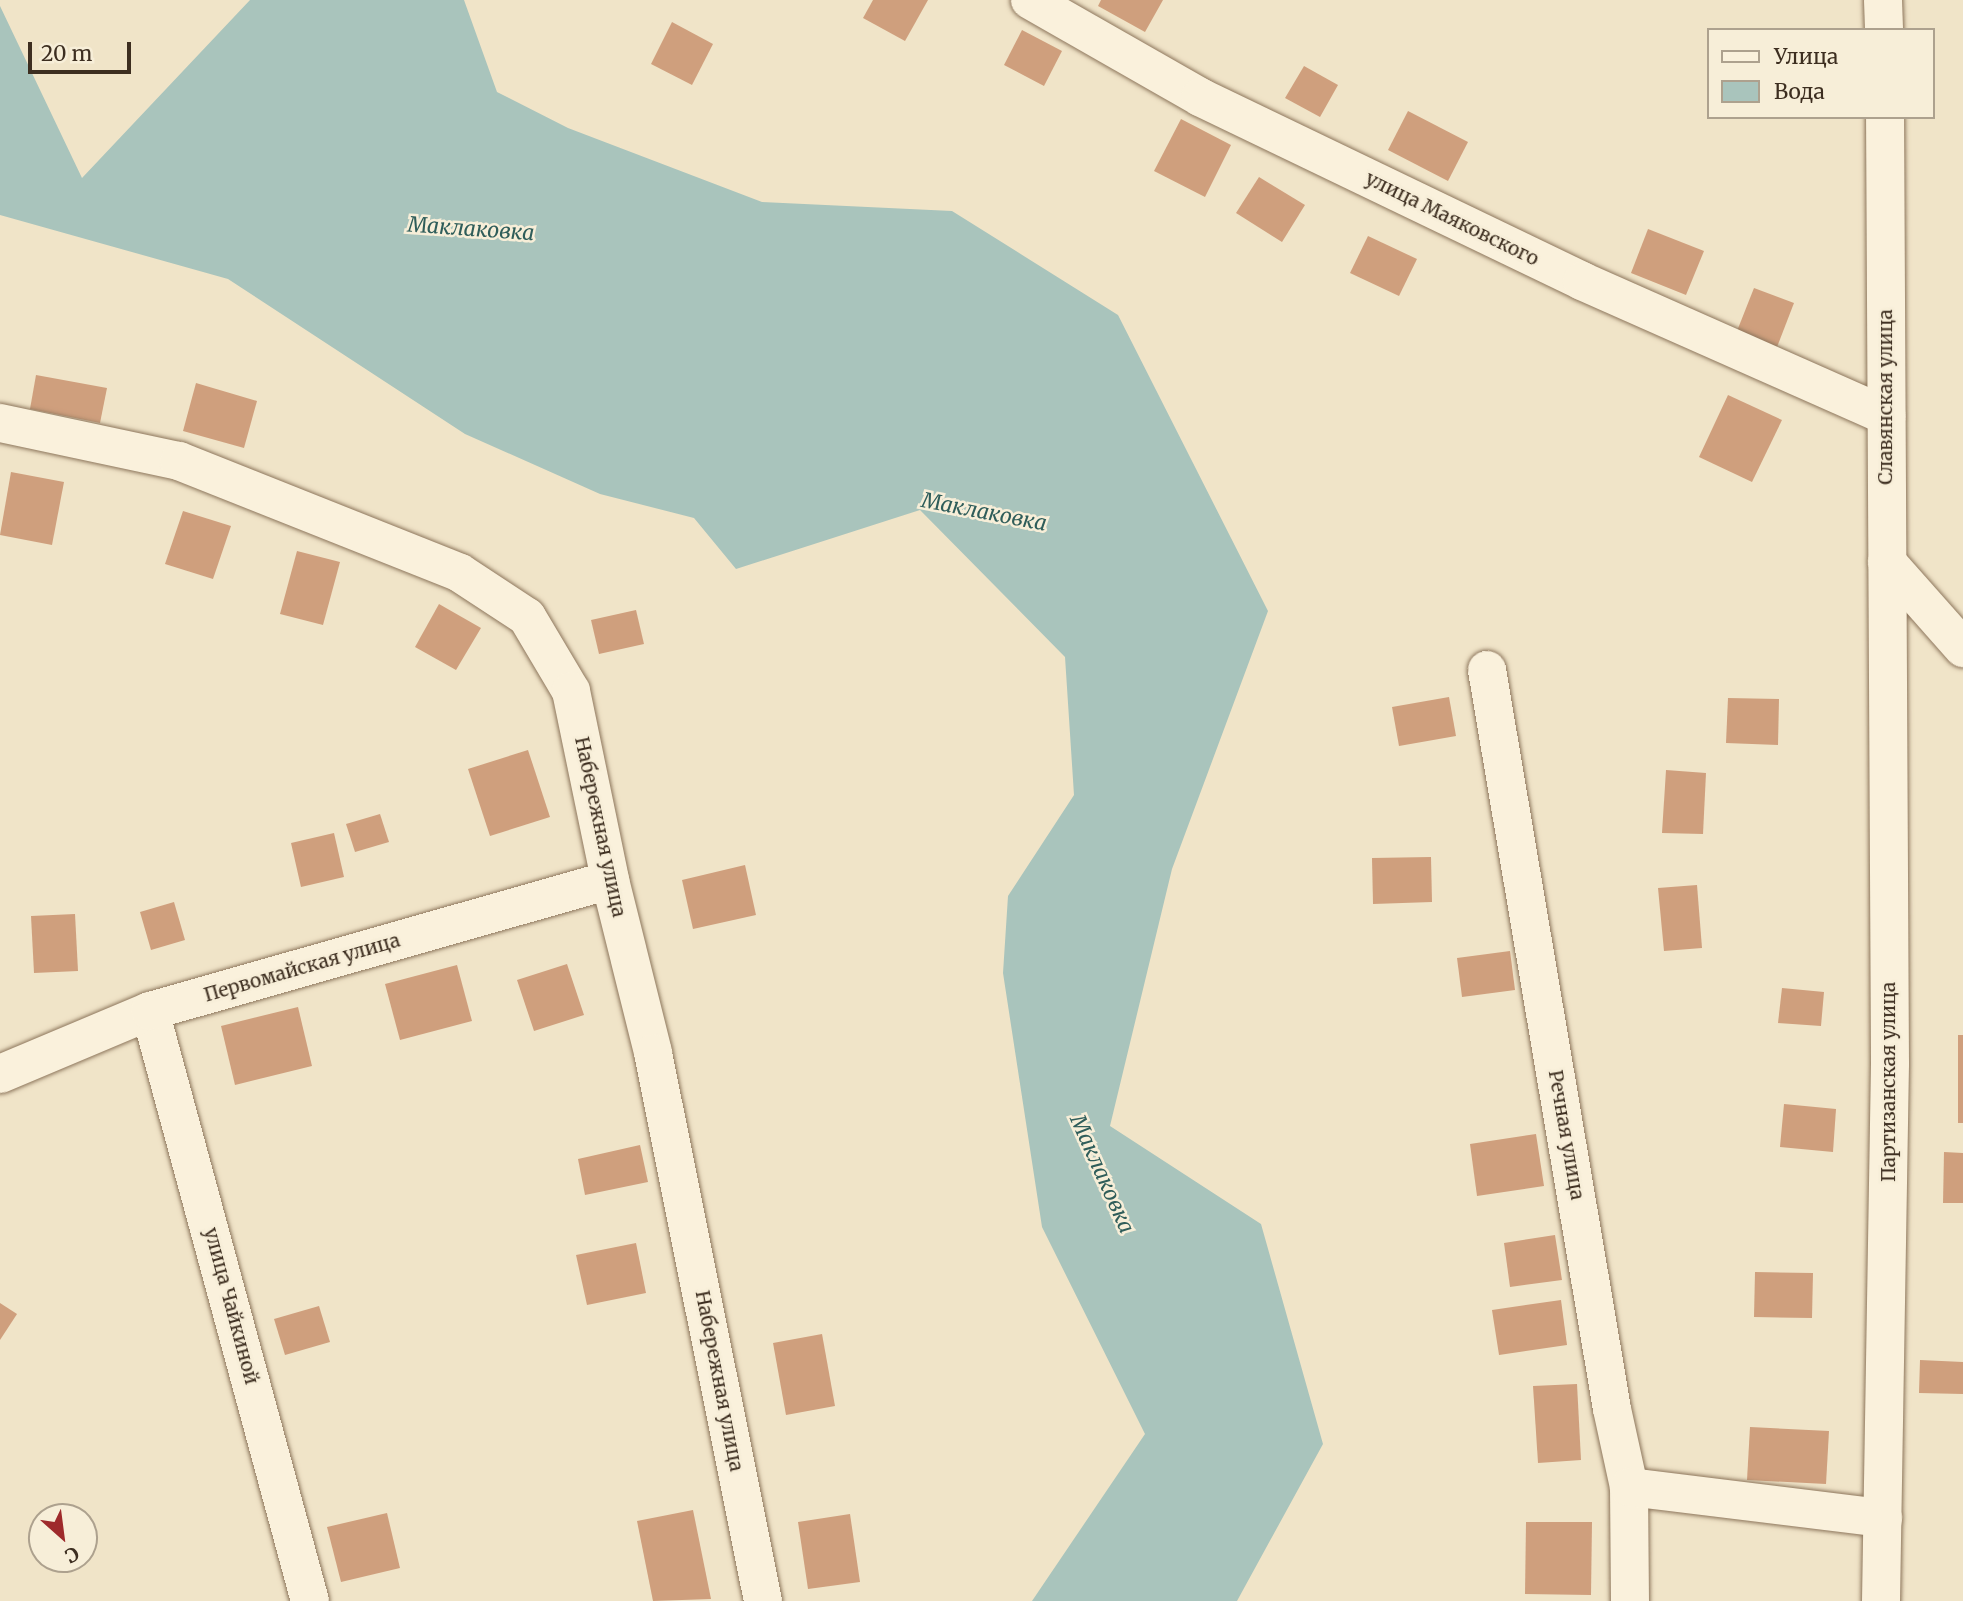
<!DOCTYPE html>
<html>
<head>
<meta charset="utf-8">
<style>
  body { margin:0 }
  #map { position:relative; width:1963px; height:1601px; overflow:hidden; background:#f0e4c8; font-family:Merriweather,serif }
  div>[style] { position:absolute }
  .water>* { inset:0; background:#a9c4bc }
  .building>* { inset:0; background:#cf9f7d }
  .roads { filter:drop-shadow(0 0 2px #8d765c) drop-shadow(0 0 2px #8d765c) }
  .minor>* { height:38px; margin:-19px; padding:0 19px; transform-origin:19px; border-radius:19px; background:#faf1dc }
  span { translate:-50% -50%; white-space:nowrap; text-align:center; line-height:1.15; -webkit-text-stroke:5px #f7eed8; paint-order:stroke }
  .street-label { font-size:19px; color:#3d2e20 }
  .water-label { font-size:21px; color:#2f5d5a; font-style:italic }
  .legend { position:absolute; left:1707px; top:28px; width:228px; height:91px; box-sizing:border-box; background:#f7eed8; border:2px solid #ada18e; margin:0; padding:9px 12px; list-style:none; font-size:21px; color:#3d2e20 }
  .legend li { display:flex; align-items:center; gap:14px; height:35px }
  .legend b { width:35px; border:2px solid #ada18e }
  .north { position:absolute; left:28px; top:1503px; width:70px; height:70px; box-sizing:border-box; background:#f7eed8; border:2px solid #ada18e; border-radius:50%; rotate:152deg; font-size:19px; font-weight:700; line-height:28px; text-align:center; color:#3d2e20 }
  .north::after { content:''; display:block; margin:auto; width:24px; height:32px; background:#9e2a2b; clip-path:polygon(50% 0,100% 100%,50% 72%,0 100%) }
  .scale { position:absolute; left:28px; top:42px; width:103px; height:32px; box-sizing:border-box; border:4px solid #3d2e20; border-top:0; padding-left:9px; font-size:21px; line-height:24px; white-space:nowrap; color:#3d2e20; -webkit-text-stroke:5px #f7eed8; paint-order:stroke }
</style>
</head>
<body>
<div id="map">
  <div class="water">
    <div style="clip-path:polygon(250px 0,464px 0,497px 92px,568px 128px,762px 202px,952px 211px,1118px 315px,1268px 611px,1172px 869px,1110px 1126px,1261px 1224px,1323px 1444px,1237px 1601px,1032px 1601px,1145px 1434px,1042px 1227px,1003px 973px,1008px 896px,1074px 795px,1065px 657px,920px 510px,736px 569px,694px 518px,600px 494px,465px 434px,228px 279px,0 215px,0 6px,82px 178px)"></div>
  </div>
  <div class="building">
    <div style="clip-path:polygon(873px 0,928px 0,905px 41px,863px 18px)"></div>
    <div style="clip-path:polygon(1101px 0,1163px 0,1145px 32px,1098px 6px)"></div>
    <div style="clip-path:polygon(672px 22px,713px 44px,692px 85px,651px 64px)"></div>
    <div style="clip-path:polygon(1022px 30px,1062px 51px,1044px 86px,1004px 65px)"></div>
    <div style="clip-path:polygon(1304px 66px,1338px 85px,1320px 117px,1285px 98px)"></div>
    <div style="clip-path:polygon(1408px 111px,1468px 142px,1448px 181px,1388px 150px)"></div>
    <div style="clip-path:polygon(1181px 119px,1231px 145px,1205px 197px,1154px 171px)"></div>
    <div style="clip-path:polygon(1259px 177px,1305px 205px,1282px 242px,1236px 213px)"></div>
    <div style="clip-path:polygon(1648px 229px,1704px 251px,1686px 295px,1631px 273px)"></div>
    <div style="clip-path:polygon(1368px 236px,1417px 259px,1399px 296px,1350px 273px)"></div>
    <div style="clip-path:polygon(1754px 288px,1794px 303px,1777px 347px,1737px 331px)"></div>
    <div style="clip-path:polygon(36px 375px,107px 388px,100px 423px,30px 409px)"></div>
    <div style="clip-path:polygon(196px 383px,257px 401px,244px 448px,183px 431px)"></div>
    <div style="clip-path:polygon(1728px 395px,1782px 420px,1752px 482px,1699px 457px)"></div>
    <div style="clip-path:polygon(11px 472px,64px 482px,52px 545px,0 535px)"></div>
    <div style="clip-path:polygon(183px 511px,231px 526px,213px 579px,165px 564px)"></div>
    <div style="clip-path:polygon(297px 551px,340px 562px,323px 625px,280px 614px)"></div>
    <div style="clip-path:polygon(439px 604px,481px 628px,456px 670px,415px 647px)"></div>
    <div style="clip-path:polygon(636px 610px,644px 644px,599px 654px,591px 620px)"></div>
    <div style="clip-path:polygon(1449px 697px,1456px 736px,1399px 746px,1392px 707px)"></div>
    <div style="clip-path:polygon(1728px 698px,1779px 699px,1778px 745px,1726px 743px)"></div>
    <div style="clip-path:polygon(528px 750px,550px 817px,490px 836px,468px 769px)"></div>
    <div style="clip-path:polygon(1666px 770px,1706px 773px,1703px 834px,1662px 833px)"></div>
    <div style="clip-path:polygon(380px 814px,389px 842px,355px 852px,346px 824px)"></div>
    <div style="clip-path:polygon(334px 833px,344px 877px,301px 887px,291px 843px)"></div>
    <div style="clip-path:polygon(1431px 857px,1432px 902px,1373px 904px,1372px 858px)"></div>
    <div style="clip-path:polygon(745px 865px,756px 915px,693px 929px,682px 880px)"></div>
    <div style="clip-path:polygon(1697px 885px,1702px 948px,1664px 951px,1658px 888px)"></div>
    <div style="clip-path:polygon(174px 902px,185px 940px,151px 950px,140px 912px)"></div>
    <div style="clip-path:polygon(75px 914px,78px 971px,34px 973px,31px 916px)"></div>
    <div style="clip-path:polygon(1510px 951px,1515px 990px,1462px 997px,1457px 958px)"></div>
    <div style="clip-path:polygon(567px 964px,584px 1015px,534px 1031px,517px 980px)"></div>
    <div style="clip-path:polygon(457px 965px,472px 1021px,400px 1040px,385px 984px)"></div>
    <div style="clip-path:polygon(1782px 988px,1824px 992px,1821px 1026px,1778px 1023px)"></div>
    <div style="clip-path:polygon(298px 1007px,312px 1066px,235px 1085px,221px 1026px)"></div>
    <div style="clip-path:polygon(1958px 1035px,1963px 1035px,1963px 1123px,1958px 1123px)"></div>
    <div style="clip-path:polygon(1784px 1104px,1836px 1109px,1833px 1152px,1780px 1147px)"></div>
    <div style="clip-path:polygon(1536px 1134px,1544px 1186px,1477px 1196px,1470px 1144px)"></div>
    <div style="clip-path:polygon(640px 1145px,648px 1182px,585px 1195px,578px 1159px)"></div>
    <div style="clip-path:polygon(1944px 1152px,1963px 1153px,1963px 1203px,1943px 1203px)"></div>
    <div style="clip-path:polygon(1555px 1235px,1562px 1280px,1510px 1287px,1504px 1243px)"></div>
    <div style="clip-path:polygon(636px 1243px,646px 1293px,587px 1305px,576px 1255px)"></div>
    <div style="clip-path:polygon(1755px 1272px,1813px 1273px,1812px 1318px,1754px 1317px)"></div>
    <div style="clip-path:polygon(1561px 1300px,1567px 1345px,1499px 1355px,1492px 1310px)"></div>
    <div style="clip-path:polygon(0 1303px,17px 1314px,0 1340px)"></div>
    <div style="clip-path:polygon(319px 1306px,330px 1342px,285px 1355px,274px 1319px)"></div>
    <div style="clip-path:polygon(822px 1334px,835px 1406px,786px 1415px,773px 1343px)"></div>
    <div style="clip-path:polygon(1920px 1360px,1963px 1362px,1963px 1394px,1919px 1393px)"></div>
    <div style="clip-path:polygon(1577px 1384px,1581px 1460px,1538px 1463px,1533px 1386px)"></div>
    <div style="clip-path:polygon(1750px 1427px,1829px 1431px,1826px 1484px,1747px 1480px)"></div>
    <div style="clip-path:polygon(693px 1510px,711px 1599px,653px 1601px,637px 1521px)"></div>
    <div style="clip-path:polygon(387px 1513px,400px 1568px,341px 1582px,327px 1527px)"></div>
    <div style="clip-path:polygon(850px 1514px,860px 1582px,808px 1589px,798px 1522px)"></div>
    <div style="clip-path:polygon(1526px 1522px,1592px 1522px,1591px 1595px,1525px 1594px)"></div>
  </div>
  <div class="roads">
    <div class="minor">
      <div style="left:1030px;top:0;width:196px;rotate:29.7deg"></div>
      <div style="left:1200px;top:97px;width:424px;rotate:25.7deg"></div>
      <div style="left:1582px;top:281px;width:333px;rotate:23.9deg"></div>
      <div style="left:1883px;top:0;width:30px;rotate:88deg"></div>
      <div style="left:0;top:423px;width:183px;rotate:12deg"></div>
      <div style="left:179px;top:461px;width:302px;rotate:21.7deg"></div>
      <div style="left:460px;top:573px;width:80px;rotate:33.3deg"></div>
      <div style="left:527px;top:617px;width:86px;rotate:59.3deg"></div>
      <div style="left:571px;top:691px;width:193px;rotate:78.3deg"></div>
      <div style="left:610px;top:880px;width:178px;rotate:76deg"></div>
      <div style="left:653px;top:1053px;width:559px;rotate:78.65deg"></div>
      <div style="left:1887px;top:562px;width:115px;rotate:48.5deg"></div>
      <div style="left:1487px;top:670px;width:749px;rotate:80.4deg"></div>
      <div style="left:1612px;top:1409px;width:80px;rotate:77.7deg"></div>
      <div style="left:1629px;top:1487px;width:114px;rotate:89.5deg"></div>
      <div style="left:150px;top:1011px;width:611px;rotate:74.83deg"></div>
      <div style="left:0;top:1074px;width:163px;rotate:-22.8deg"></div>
      <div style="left:150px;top:1011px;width:478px;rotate:-15.9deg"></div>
      <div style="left:1629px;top:1487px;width:256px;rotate:7deg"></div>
      <div style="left:1881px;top:1601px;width:538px;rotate:-89.04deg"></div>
      <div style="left:1890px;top:1063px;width:946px;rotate:-90.3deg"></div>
    </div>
  </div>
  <div class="street-label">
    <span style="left:1452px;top:219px;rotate:26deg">улица Маяковского</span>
    <span style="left:1886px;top:397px;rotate:-90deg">Славянская улица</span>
    <span style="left:600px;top:827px;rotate:78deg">Набережная улица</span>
    <span style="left:302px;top:968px;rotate:-16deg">Первомайская улица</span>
    <span style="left:1889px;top:1082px;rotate:-90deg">Партизанская улица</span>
    <span style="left:1566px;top:1135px;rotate:80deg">Речная улица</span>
    <span style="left:231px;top:1306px;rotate:75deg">улица Чайкиной</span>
    <span style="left:719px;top:1381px;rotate:79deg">Набережная улица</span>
  </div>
  <div class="water-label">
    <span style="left:471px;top:229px;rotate:4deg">Маклаковка</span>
    <span style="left:984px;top:512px;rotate:11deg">Маклаковка</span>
    <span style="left:1102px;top:1174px;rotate:66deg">Маклаковка</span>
  </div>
  <ul class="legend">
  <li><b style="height:9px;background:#faf1dc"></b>Улица</li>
  <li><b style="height:19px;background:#a9c4bc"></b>Вода</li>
  </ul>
  <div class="north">С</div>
  <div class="scale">20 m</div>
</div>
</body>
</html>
